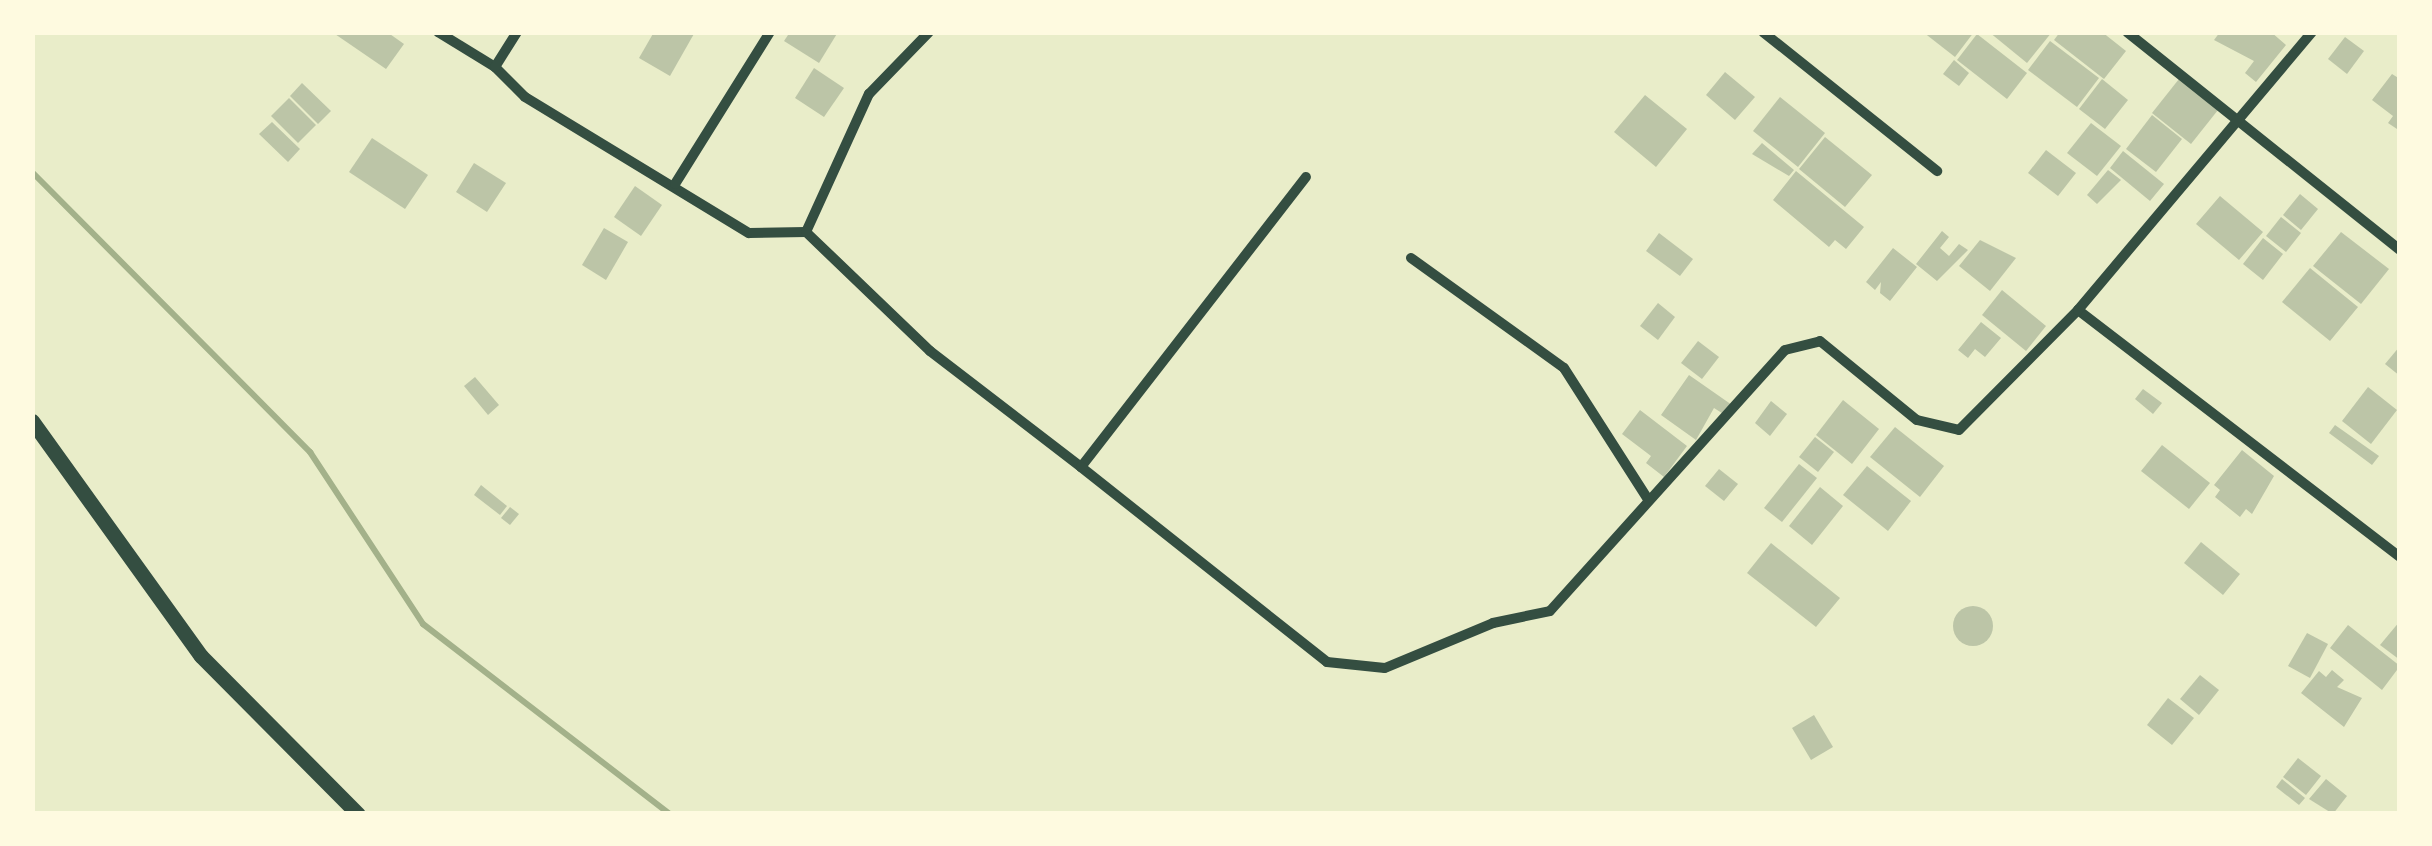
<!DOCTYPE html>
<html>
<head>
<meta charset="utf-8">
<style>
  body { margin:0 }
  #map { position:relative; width:2432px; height:846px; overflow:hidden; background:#e9edc9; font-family:Jost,sans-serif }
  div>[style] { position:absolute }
  .stream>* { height:6px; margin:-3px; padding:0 3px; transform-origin:3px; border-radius:3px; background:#a3b18a }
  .building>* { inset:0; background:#bcc5a7 }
  .round { border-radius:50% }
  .minor>* { height:10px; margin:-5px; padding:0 5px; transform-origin:5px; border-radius:5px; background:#344e41 }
  .tertiary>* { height:15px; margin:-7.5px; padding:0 7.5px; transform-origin:7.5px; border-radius:7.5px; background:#344e41 }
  span { translate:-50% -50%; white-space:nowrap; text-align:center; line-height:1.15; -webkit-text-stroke:9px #fefae0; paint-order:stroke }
  .frame { position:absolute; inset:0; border:35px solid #fefae0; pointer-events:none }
</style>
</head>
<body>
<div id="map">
  <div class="stream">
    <div style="left:32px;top:172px;width:395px;rotate:45.2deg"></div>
    <div style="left:310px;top:452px;width:206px;rotate:56.7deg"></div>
    <div style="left:423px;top:624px;width:312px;rotate:37.6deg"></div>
  </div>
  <div class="building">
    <div style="clip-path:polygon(332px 32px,387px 32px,404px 44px,386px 69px)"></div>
    <div style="clip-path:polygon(654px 32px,695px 32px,670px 76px,639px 58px)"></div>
    <div style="clip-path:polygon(790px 32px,838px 32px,819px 63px,784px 41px)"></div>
    <div style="clip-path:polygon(1923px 32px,1974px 32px,1955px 57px)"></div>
    <div style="clip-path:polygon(1989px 32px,2052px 32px,2027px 63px)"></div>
    <div style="clip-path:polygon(2060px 32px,2102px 32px,2126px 51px,2104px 79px,2054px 40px)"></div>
    <div style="clip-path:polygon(2220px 32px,2271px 32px,2286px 45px,2256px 82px,2245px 73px,2254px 61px,2214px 40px)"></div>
    <div style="clip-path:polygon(1977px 34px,2027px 73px,2007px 99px,1957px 60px)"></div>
    <div style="clip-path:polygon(2345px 37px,2364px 51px,2347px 74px,2328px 59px)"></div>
    <div style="clip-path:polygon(2050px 41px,2099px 78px,2077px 107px,2028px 70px)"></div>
    <div style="clip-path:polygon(1954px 60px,1969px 73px,1959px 86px,1943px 74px)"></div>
    <div style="clip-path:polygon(814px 68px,844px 88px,824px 117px,795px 98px)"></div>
    <div style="clip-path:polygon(1725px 72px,1755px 97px,1735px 120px,1706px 95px)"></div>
    <div style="clip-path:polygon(2392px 74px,2400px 79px,2400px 131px,2388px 123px,2393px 116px,2372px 100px)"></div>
    <div style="clip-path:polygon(2102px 79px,2128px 100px,2105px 129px,2079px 109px)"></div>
    <div style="clip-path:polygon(2179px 79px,2218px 110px,2191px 144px,2152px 113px)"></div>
    <div style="clip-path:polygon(302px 83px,331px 111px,318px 124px,290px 96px)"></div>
    <div style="clip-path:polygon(1645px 95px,1687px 129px,1656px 167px,1614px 132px)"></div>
    <div style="clip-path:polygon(1780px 97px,1825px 133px,1798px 167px,1753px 131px)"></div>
    <div style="clip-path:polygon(289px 98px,316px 125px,298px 143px,271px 116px)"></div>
    <div style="clip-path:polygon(2152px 115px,2182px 139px,2156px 172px,2126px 149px)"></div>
    <div style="clip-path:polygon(272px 122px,300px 149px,288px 162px,259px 134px)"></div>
    <div style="clip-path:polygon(2091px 123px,2121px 146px,2097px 176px,2067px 153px)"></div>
    <div style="clip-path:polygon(1825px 137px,1872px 175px,1845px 207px,1799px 169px)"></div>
    <div style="clip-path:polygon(372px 138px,428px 175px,405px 209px,349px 172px)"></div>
    <div style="clip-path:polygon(1762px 143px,1794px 170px,1789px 176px,1752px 154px)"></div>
    <div style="clip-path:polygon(2046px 150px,2076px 173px,2058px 196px,2028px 173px)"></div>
    <div style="clip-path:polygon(2123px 151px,2164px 184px,2150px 201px,2110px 168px)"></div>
    <div style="clip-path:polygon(474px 163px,506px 183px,487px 212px,456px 192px)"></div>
    <div style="clip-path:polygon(2108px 170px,2121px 180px,2097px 204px,2087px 195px)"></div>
    <div style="clip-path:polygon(1796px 171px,1864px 227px,1846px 249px,1835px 240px,1829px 247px,1773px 200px)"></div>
    <div style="clip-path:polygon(635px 186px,662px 205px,641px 236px,614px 217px)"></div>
    <div style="clip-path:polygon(2300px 194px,2318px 209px,2301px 230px,2283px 215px)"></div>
    <div style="clip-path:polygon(2220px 196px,2263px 232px,2239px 260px,2196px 224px)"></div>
    <div style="clip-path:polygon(2281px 217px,2301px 233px,2286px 252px,2266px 236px)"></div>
    <div style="clip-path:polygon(604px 228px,628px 242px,606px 280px,582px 265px)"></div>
    <div style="clip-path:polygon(1942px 231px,1949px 237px,1940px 248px,1949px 256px,1959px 244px,1968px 250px,1937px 281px,1916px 264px)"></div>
    <div style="clip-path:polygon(2341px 232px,2389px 269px,2361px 304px,2313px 266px)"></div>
    <div style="clip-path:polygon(1659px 233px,1693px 259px,1680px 276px,1646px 251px)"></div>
    <div style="clip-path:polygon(2263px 238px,2283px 254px,2263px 280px,2243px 264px)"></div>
    <div style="clip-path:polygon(1980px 240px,2016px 258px,1990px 291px,1959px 266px)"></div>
    <div style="clip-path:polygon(1893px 248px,1917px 267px,1890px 301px,1880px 293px,1881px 282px,1875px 290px,1866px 282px)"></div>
    <div style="clip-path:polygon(2310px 268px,2358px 307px,2330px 341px,2282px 302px)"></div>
    <div style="clip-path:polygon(2002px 290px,2046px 326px,2026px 351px,1982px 315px)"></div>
    <div style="clip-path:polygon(1658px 303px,1675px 317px,1658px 340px,1640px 326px)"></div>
    <div style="clip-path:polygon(1981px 322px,2001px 338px,1985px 357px,1975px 349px,1968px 358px,1958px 350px)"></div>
    <div style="clip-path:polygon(1698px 341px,1719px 357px,1702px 379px,1681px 363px)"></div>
    <div style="clip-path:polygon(2400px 346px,2400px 376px,2385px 364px)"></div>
    <div style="clip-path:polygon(1689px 375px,1732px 405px,1725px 415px,1714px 408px,1696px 440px,1661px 415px)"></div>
    <div style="clip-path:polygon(475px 377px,499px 405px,488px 415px,464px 386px)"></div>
    <div style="clip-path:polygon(2368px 387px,2397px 410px,2371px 444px,2342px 421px)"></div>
    <div style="clip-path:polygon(2143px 389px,2162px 403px,2153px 414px,2135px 399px)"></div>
    <div style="clip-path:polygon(1843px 400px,1879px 429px,1852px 464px,1816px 435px)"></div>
    <div style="clip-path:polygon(1771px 401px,1787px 414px,1770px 436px,1755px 423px)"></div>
    <div style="clip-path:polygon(1640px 410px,1687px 446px,1664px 477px,1646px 463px,1651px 456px,1622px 434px)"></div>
    <div style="clip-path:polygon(2335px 425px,2379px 456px,2372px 465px,2329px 433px)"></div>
    <div style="clip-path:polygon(1895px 427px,1944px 466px,1920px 497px,1870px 457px)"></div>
    <div style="clip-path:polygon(1815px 437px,1834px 452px,1818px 472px,1799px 457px)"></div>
    <div style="clip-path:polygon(2162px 445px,2210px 483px,2189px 509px,2141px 471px)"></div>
    <div style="clip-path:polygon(2242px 450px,2274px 476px,2252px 514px,2246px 509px,2240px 517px,2215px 497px,2220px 490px,2214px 485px)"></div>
    <div style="clip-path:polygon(1799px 464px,1817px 478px,1782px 522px,1764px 508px)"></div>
    <div style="clip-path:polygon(1867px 466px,1911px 501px,1888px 531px,1843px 495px)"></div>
    <div style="clip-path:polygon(1719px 469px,1738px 484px,1724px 501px,1705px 486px)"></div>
    <div style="clip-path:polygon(481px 485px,507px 506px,500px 515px,474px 495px)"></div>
    <div style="clip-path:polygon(1820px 487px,1843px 506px,1812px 545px,1789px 526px)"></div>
    <div style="clip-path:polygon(510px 507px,519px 514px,510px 525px,501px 518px)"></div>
    <div style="clip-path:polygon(2201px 542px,2240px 574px,2223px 595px,2184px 563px)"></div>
    <div style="clip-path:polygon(1771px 543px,1840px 598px,1816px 627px,1747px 573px)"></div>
    <div class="round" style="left:1953px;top:606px;width:40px;height:40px"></div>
    <div style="clip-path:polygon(2400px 621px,2400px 660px,2380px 645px)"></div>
    <div style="clip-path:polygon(2348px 625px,2400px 666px,2382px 690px,2330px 648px)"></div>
    <div style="clip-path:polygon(2307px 633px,2328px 644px,2310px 678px,2288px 666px)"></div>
    <div style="clip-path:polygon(2332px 670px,2344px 680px,2337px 687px,2362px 698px,2344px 727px,2301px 693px,2319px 671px,2326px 677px)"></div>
    <div style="clip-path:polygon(2200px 675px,2219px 690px,2199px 715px,2180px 699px)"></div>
    <div style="clip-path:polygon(2168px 698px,2194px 718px,2172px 745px,2147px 725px)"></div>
    <div style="clip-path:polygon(1814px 715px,1833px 747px,1811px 760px,1792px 728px)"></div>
    <div style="clip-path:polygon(2298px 758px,2321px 776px,2306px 795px,2283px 777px)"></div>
    <div style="clip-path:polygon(2282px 779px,2305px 798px,2299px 805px,2276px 787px)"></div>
    <div style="clip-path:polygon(2326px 779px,2347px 796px,2333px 814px,2309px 799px)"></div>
  </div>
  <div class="minor">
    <div style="left:438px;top:32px;width:67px;rotate:31.6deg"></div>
    <div style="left:495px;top:67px;width:42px;rotate:45deg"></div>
    <div style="left:525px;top:97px;width:262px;rotate:31.3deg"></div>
    <div style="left:749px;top:233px;width:57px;rotate:-1deg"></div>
    <div style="left:806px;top:232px;width:172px;rotate:43.8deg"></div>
    <div style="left:930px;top:351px;width:190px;rotate:37.5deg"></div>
    <div style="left:1081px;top:467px;width:367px;rotate:-52.2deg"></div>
    <div style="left:1763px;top:32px;width:223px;rotate:38.6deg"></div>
    <div style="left:2127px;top:32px;width:349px;rotate:38.6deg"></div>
    <div style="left:495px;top:67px;width:41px;rotate:-57.8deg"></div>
    <div style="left:675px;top:184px;width:179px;rotate:-58deg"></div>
    <div style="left:806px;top:232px;width:152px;rotate:-65.5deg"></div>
    <div style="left:869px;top:94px;width:86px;rotate:-45.9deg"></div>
    <div style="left:1411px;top:258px;width:188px;rotate:35.7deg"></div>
    <div style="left:1564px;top:368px;width:154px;rotate:57.4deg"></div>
    <div style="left:2078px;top:310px;width:406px;rotate:37.5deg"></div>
    <div style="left:1081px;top:467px;width:314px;rotate:38.4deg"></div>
    <div style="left:1327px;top:662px;width:58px;rotate:5.9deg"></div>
    <div style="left:1385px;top:668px;width:117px;rotate:-22.6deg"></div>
    <div style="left:1493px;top:623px;width:58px;rotate:-11.9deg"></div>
    <div style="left:1550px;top:611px;width:351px;rotate:-48deg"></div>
    <div style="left:1785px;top:350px;width:36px;rotate:-14deg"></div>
    <div style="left:1820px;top:341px;width:125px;rotate:39.2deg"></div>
    <div style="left:1917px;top:420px;width:43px;rotate:13.4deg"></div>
    <div style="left:1959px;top:430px;width:169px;rotate:-45.2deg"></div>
    <div style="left:2078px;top:310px;width:363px;rotate:-49.9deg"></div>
  </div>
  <div class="tertiary">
    <div style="left:32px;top:421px;width:289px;rotate:54.3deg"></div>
    <div style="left:201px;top:656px;width:223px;rotate:45.2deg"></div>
  </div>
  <div class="frame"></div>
</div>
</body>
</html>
